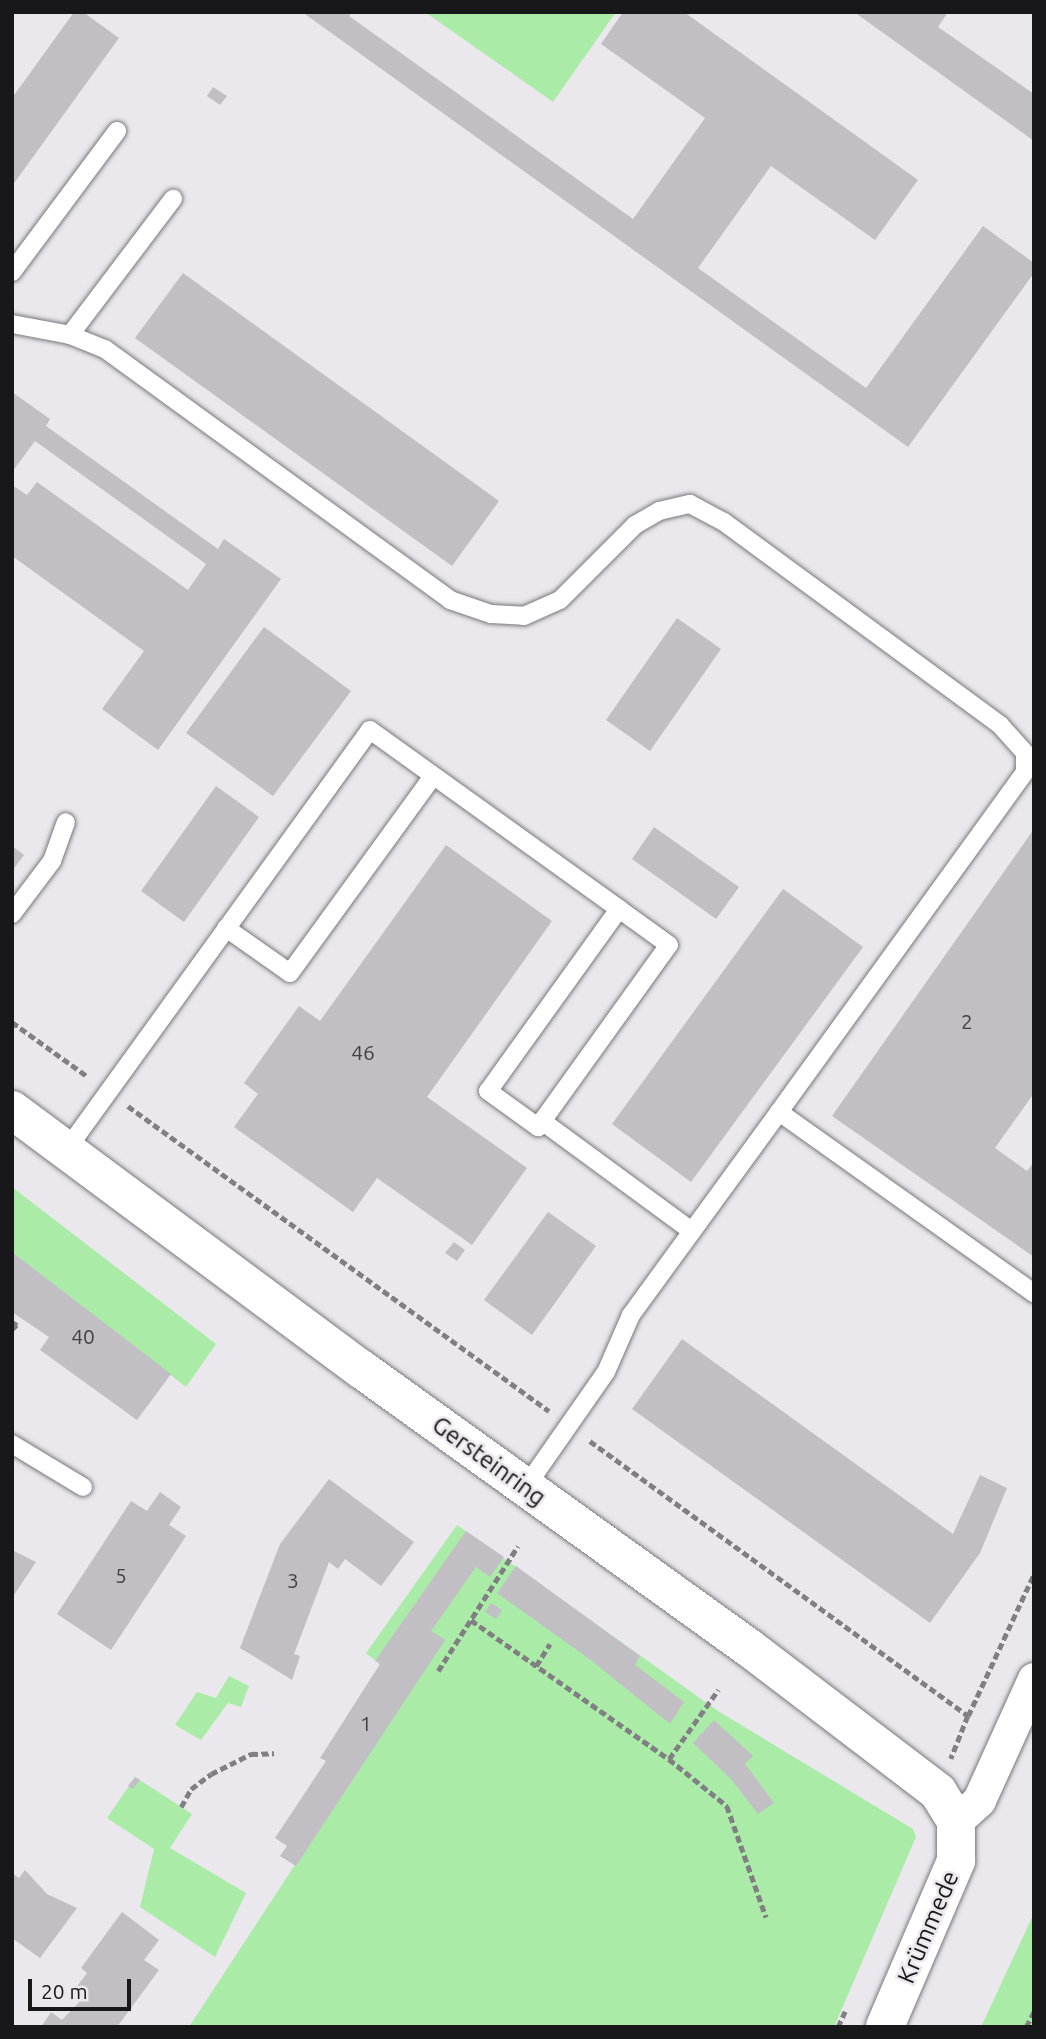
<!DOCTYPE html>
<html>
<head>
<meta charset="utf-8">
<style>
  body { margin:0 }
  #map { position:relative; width:1046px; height:2039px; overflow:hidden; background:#eae7ed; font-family:Ubuntu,sans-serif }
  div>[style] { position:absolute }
  .green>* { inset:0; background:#abeba8 }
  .building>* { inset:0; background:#c1bec4 }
  .path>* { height:4.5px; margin-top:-2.25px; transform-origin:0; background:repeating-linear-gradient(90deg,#817f83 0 7px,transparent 0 10.5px) }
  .roads { filter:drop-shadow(0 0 2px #7a777d) drop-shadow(0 0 2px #7a777d) }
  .service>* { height:18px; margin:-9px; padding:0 9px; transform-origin:9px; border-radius:9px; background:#fff }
  .minor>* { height:33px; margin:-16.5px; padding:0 16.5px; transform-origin:16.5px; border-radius:16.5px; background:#fff }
  .tertiary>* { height:38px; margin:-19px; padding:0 19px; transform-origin:19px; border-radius:19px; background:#fff }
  span { translate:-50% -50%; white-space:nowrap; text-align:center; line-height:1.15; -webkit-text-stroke:5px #eae7ed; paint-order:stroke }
  .number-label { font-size:21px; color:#424144 }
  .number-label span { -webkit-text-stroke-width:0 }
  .street-label { font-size:24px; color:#181719 }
  .frame { position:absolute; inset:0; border:14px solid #181719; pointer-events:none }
  .scale { position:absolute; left:28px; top:1979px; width:103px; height:32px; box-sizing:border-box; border:4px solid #181719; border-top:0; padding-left:9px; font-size:21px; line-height:24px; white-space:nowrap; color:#181719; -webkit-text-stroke:5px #eae7ed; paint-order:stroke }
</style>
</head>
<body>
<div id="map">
  <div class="green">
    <div style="clip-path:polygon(425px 12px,616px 12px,553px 102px)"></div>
    <div style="clip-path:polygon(12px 1187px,216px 1344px,186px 1387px,12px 1252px)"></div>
    <div style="clip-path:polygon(457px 1525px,718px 1711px,913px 1829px,916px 1837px,834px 2027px,189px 2027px,410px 1689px,366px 1653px)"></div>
    <div style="clip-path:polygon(229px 1676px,249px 1686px,241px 1707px,228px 1703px,201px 1740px,175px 1725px,197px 1692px,216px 1698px)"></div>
    <div style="clip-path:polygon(135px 1777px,192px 1814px,170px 1848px,246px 1893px,215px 1957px,140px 1907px,154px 1849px,107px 1818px)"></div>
    <div style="clip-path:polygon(1034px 1913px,1034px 2027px,981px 2027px)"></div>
  </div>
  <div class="building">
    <div style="clip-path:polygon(74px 12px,83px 12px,119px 38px,12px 186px,12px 98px)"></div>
    <div style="clip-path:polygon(302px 12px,352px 12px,349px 16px,633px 219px,705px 118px,601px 44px,623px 12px,684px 12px,918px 180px,875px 240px,771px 166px,698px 268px,866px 388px,983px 226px,1034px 263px,1034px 273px,908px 447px)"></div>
    <div style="clip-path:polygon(854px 12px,948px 12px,938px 27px,1034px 94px,1034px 141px)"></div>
    <div style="clip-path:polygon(213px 87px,227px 96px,220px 105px,207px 96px)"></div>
    <div style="clip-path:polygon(183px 273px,499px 501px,452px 566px,135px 338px)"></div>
    <div style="clip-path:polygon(12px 392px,50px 419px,46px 426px,218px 549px,224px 539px,281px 579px,158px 750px,102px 709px,144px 651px,12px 556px,12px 485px,27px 495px,37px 482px,188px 590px,206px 564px,35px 441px,12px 472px)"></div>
    <div style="clip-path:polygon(677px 618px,721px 649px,650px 751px,606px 720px)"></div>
    <div style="clip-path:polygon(264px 627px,351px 691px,273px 796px,186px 733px)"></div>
    <div style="clip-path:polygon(216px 786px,259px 817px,184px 922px,141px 891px)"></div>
    <div style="clip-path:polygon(654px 827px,739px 887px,716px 919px,632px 859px)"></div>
    <div style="clip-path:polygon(1034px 829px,1034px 1093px,995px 1148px,1027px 1171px,1034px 1162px,1034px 1257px,832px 1116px)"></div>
    <div style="clip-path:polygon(446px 845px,552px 921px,427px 1097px,527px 1168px,472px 1245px,377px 1178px,353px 1212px,234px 1127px,258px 1094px,244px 1083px,299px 1006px,320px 1021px)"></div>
    <div style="clip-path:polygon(12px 846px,24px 855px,12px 871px)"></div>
    <div style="clip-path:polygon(783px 889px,863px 947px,691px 1182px,612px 1124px)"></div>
    <div style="clip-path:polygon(548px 1212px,596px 1246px,532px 1335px,484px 1300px)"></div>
    <div style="clip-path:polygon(454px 1242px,465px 1250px,457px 1261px,445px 1253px)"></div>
    <div style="clip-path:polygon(12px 1252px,171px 1374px,137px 1420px,40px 1350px,49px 1337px,12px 1312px)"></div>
    <div style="clip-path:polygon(682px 1339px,953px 1534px,980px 1475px,1007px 1488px,980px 1553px,930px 1623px,632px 1409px)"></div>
    <div style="clip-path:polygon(329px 1479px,414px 1542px,381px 1586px,345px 1559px,338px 1569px,329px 1562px,294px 1654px,300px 1656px,292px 1680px,240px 1648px,280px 1544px)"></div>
    <div style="clip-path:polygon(160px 1492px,181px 1507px,169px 1525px,186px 1536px,111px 1650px,57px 1614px,131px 1501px,147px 1511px)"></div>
    <div style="clip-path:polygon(466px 1531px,504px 1557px,490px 1577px,476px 1567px,431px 1631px,445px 1640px,296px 1866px,280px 1856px,287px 1846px,275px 1838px,326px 1761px,320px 1758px,380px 1664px,375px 1661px)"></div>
    <div style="clip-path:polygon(12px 1550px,36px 1562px,12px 1598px)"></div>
    <div style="clip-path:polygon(516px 1566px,640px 1656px,635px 1665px,684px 1702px,670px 1724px,592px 1661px,497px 1593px)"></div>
    <div style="clip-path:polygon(491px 1603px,502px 1610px,496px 1619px,485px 1612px)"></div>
    <div style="clip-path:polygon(714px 1720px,753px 1756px,745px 1764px,774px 1803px,758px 1814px,731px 1779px,693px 1743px)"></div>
    <div style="clip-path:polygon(135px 1777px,140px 1780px,133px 1789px,128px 1786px)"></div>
    <div style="clip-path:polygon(25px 1870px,47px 1894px,77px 1908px,40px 1958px,12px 1938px,12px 1873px,19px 1878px)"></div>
    <div style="clip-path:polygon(122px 1912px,159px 1940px,144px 1960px,159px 1970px,117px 2027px,41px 2027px,51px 2012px,62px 2020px,86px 1995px,76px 1988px,87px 1973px,81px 1968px)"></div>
  </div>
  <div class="path">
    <div style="left:12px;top:1022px;width:92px;rotate:35.8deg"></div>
    <div style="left:128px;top:1106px;width:520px;rotate:35.92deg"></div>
    <div style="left:12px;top:1322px;width:6px;rotate:31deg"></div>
    <div style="left:17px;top:1325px;width:7px;rotate:135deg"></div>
    <div style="left:590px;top:1441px;width:467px;rotate:36deg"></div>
    <div style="left:968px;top:1716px;width:46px;rotate:111.6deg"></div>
    <div style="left:471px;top:1620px;width:242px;rotate:35.1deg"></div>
    <div style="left:669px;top:1759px;width:85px;rotate:-54.6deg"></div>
    <div style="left:536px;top:1666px;width:26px;rotate:-58deg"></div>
    <div style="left:438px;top:1671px;width:148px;rotate:-57.4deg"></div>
    <div style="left:968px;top:1716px;width:157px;rotate:-65.1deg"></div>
    <div style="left:669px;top:1759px;width:75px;rotate:39deg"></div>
    <div style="left:727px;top:1806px;width:118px;rotate:70.6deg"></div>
    <div style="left:181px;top:1807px;width:21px;rotate:-61deg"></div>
    <div style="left:191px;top:1789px;width:25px;rotate:-37deg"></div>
    <div style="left:211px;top:1774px;width:45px;rotate:-26.6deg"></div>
    <div style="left:251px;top:1754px;width:23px;rotate:-2deg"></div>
    <div style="left:838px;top:2027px;width:17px;rotate:-66deg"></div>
    <div style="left:1026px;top:2027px;width:18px;rotate:-63deg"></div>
  </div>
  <div class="roads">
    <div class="service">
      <div style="left:12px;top:272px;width:176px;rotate:-53.3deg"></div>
      <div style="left:12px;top:324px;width:59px;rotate:10.7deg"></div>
      <div style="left:70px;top:335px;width:38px;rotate:22deg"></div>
      <div style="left:105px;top:349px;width:427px;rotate:36deg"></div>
      <div style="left:450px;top:600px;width:43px;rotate:18.9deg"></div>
      <div style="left:491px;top:614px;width:33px;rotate:3deg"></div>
      <div style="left:524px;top:616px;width:39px;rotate:-24deg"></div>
      <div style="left:560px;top:600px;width:106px;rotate:-45deg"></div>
      <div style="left:635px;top:525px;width:28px;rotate:-30deg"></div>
      <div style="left:659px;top:511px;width:32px;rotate:-13deg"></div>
      <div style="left:690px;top:504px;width:38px;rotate:28deg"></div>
      <div style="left:724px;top:522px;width:343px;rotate:36.3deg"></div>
      <div style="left:1000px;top:725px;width:38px;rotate:48deg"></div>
      <div style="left:1025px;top:753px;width:19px;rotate:90deg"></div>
      <div style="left:1025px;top:772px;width:420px;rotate:125.9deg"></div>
      <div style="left:779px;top:1112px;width:313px;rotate:35.4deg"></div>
      <div style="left:70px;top:335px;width:171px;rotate:-52.9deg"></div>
      <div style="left:12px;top:914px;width:66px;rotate:-53deg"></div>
      <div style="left:52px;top:861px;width:41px;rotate:-70.3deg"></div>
      <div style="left:226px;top:928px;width:78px;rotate:35.1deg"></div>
      <div style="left:290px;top:973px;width:243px;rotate:-54deg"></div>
      <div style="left:542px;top:1121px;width:186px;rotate:36.3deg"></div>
      <div style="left:67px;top:1149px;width:517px;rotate:-54.13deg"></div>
      <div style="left:370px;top:730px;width:307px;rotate:35.7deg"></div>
      <div style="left:619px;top:909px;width:224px;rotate:125.7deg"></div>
      <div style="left:488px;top:1091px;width:62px;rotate:35.8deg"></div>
      <div style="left:538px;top:1127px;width:224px;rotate:-54.3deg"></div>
      <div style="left:669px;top:945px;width:62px;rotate:-144.2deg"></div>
      <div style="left:12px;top:1444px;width:83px;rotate:31.2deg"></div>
      <div style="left:525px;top:1488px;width:141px;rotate:-55.1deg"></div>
      <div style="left:606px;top:1372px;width:62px;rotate:-66.3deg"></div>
      <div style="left:631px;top:1315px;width:251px;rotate:-53.9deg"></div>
    </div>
    <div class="minor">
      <div style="left:956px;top:1821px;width:31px;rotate:-42deg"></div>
      <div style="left:979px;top:1800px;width:133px;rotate:-65.6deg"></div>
    </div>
    <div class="tertiary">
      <div style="left:12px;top:1110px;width:435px;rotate:36.6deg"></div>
      <div style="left:361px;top:1369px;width:477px;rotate:35.7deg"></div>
      <div style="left:748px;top:1647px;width:239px;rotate:37.3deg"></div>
      <div style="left:938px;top:1792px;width:34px;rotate:58deg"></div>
      <div style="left:956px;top:1821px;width:40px;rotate:90deg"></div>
      <div style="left:956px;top:1861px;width:181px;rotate:113.2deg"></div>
    </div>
  </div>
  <div class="number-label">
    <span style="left:967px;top:1021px">2</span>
    <span style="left:363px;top:1052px">46</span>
    <span style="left:83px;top:1336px">40</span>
    <span style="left:121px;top:1575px">5</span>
    <span style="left:293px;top:1580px">3</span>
    <span style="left:366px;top:1723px">1</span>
  </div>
  <div class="street-label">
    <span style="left:489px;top:1461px;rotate:36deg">Gersteinring</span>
    <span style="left:928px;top:1927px;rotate:-67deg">Krümmede</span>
  </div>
  <div class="frame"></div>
  <div class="scale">20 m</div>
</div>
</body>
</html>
